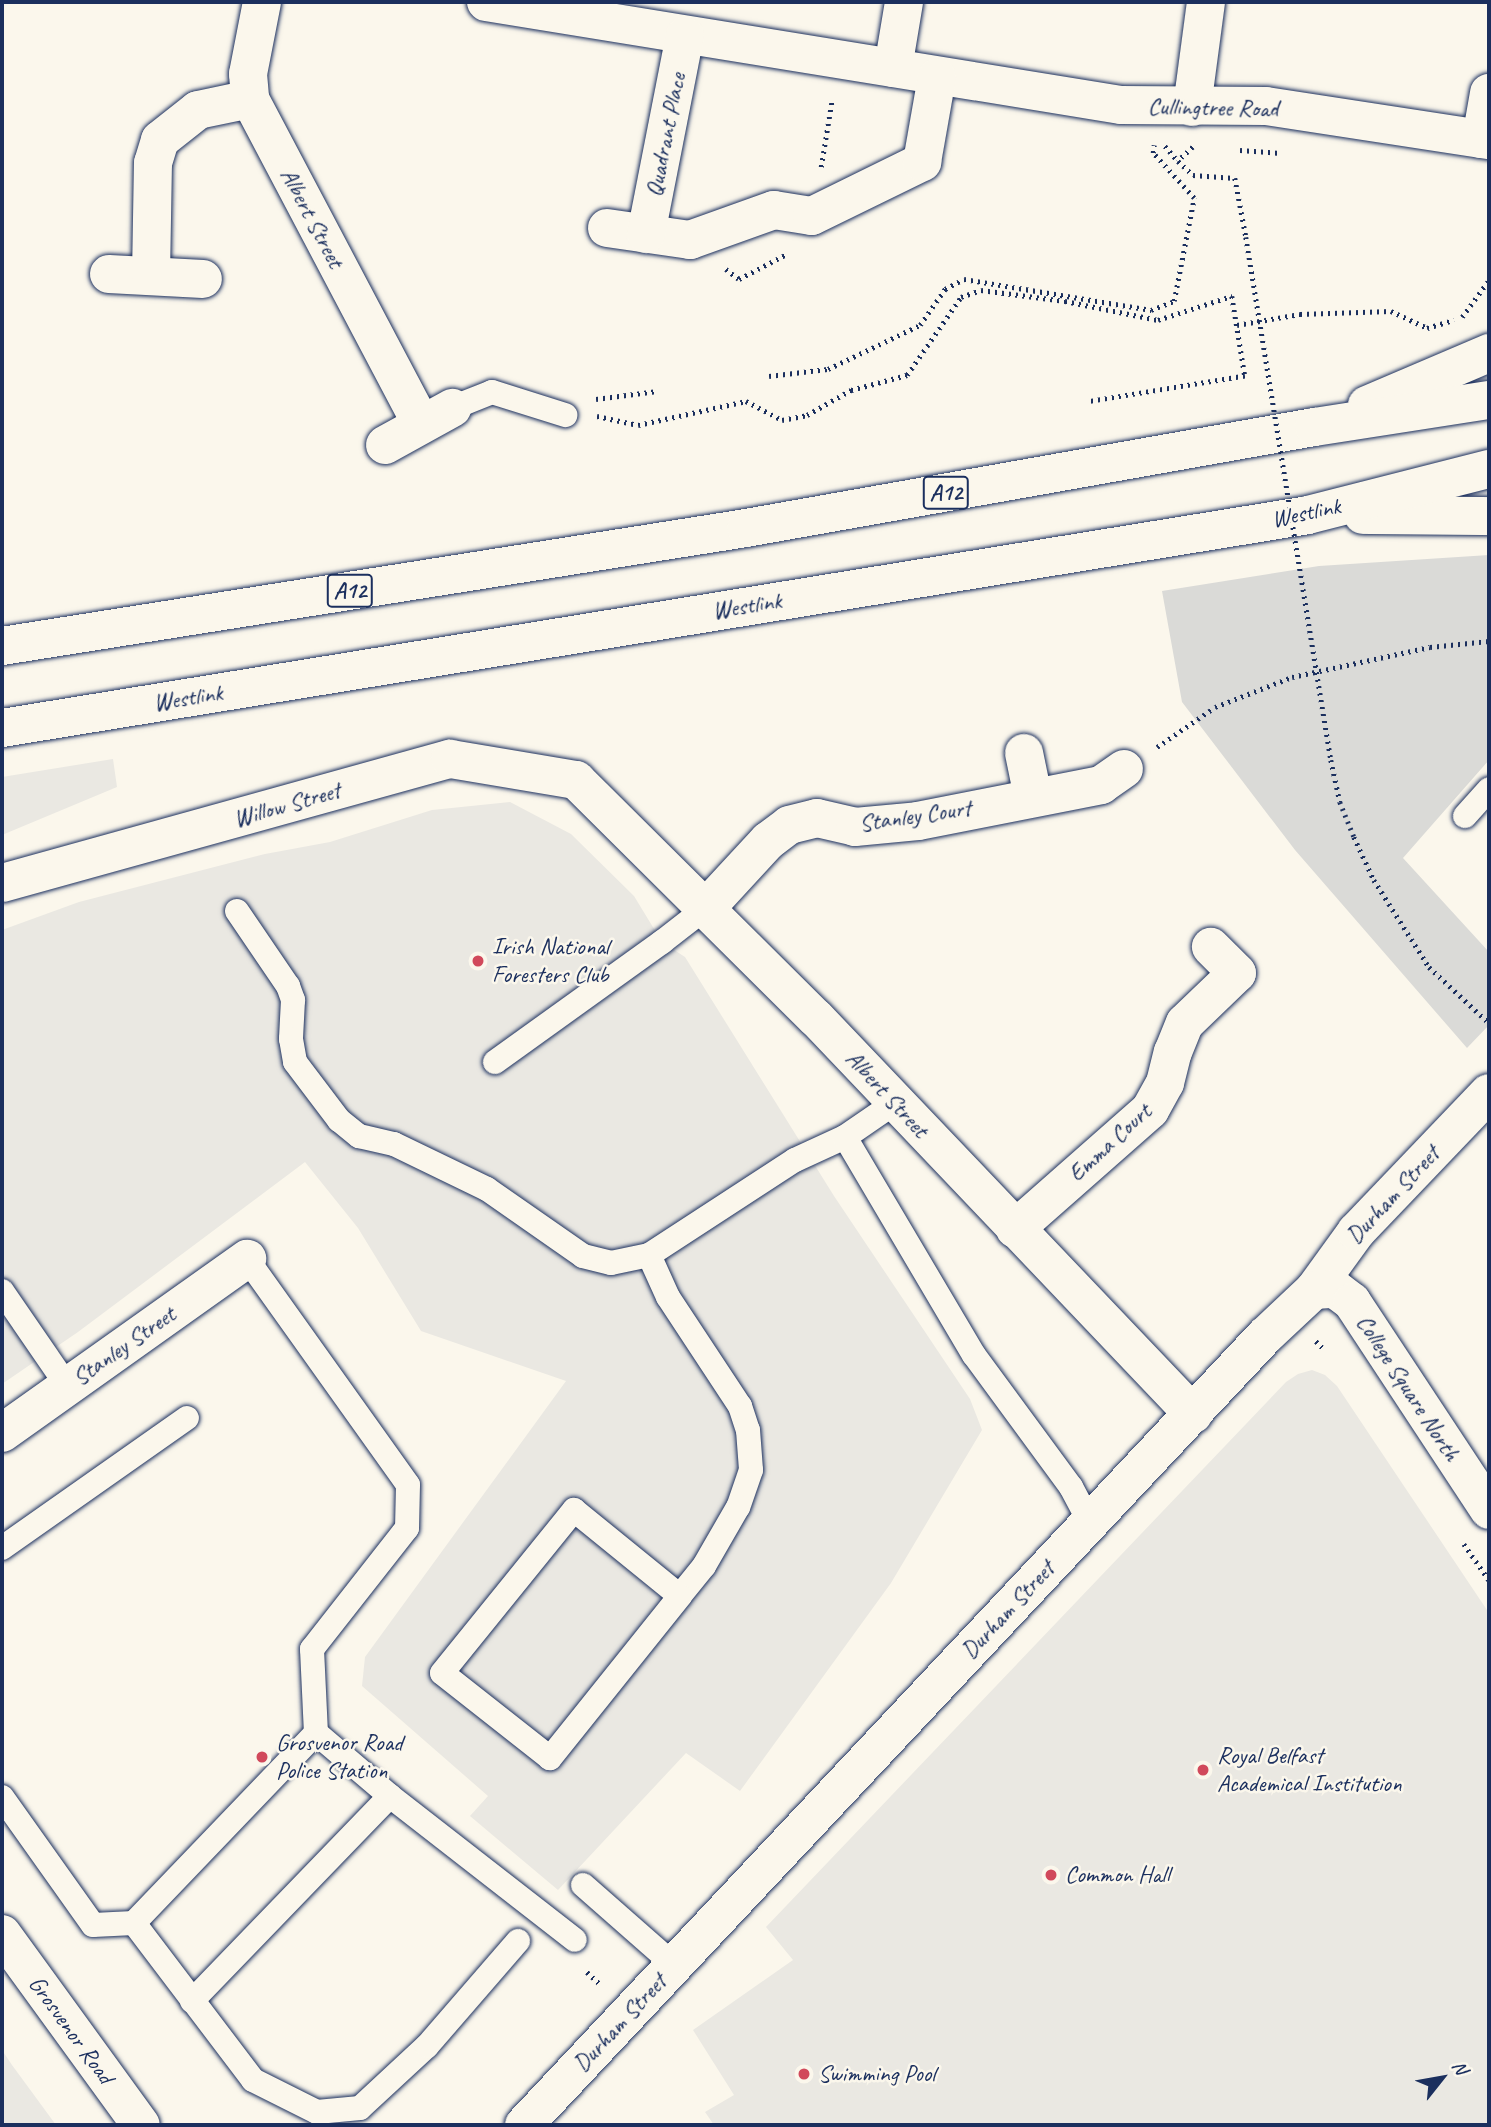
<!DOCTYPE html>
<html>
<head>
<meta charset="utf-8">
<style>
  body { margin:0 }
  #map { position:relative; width:1491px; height:2127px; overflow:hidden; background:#fbf7ec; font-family:Caveat,sans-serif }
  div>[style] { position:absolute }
  .built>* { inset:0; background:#eae8e2 }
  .green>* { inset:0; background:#dadad7 }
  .path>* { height:4.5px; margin-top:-2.25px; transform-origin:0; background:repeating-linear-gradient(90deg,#1b2f5e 0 2px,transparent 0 7px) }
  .roads { filter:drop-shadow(0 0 2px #1b2f5e) drop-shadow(0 0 2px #1b2f5e) }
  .lane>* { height:24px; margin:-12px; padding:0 12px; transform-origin:12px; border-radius:12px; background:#fbf7ec }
  .street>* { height:38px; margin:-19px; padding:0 19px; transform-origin:19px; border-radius:19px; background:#fbf7ec }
  .secondary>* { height:38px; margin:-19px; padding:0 19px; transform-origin:19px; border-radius:19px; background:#fbf7ec }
  .highway>* { height:38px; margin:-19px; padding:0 19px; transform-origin:19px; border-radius:19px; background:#fbf7ec }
  .path-bridge>* { height:4.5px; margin-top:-2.25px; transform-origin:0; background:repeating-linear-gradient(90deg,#1b2f5e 0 2px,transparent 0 7px) }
  .dots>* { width:19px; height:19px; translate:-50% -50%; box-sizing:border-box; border:4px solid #fbf7ec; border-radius:50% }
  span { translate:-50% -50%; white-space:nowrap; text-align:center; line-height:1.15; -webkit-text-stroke:5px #fbf7ec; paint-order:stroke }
  .shield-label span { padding:2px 5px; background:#fbf7ec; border:2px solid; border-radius:5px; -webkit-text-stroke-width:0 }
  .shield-label { font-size:23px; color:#1b2f5e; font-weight:700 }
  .street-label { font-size:24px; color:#1b2f5e }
  .poi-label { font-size:24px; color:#1b2f5e }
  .left { translate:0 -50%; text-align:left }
  .frame { position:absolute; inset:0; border:4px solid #1b2f5e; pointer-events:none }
  .north { position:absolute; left:1407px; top:2043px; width:70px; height:70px; -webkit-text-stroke:5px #fbf7ec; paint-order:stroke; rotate:59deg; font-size:19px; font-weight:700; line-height:28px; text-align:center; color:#1b2f5e }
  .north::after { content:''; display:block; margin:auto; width:24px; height:32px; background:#1b2f5e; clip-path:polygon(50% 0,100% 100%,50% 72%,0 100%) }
</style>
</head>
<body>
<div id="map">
  <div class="built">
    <div style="clip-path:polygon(113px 759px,117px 787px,2px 835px,2px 777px)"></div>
    <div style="clip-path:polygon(510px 802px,571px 834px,634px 896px,662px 942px,685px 957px,834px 1196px,970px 1399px,982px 1430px,891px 1583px,740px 1791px,686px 1753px,558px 1890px,470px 1816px,488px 1796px,362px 1686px,365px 1657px,566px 1381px,421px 1331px,358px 1228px,305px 1162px,78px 1332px,2px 1384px,2px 930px,79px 902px,265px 854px,330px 842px,432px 810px)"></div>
    <div style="clip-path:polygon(1312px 1370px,1325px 1375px,1337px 1386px,1489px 1613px,1489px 2125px,714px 2125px,705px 2112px,734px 2095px,693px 2030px,793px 1960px,766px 1927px,1286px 1382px,1298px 1374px)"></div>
    <div style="clip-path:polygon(2px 2050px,12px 2065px,56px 2125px,2px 2125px)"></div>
  </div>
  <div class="green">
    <div style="clip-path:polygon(1489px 555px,1489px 760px,1403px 858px,1489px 952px,1489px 1025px,1467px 1048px,1295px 850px,1182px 702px,1162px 591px,1319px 566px)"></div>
  </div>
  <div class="path">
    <div style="left:1165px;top:146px;width:20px;rotate:49deg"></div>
    <div style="left:1193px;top:147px;width:21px;rotate:137deg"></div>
    <div style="left:1178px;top:161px;width:21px;rotate:43deg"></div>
    <div style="left:1193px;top:175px;width:42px;rotate:4.1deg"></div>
    <div style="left:1235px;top:178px;width:60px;rotate:79.4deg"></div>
    <div style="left:1240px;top:150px;width:41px;rotate:4.2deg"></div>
    <div style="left:821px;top:167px;width:68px;rotate:-80.7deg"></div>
    <div style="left:726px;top:269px;width:16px;rotate:38deg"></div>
    <div style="left:739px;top:279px;width:52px;rotate:-27.6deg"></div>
    <div style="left:1462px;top:317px;width:46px;rotate:-53.9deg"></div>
    <div style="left:1237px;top:325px;width:64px;rotate:-9.9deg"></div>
    <div style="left:1300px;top:314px;width:91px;rotate:-1.9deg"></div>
    <div style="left:1391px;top:311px;width:40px;rotate:25deg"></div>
    <div style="left:1427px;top:328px;width:28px;rotate:-17deg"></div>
    <div style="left:769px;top:376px;width:59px;rotate:-6.8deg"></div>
    <div style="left:828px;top:369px;width:102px;rotate:-25.6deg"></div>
    <div style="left:920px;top:325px;width:44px;rotate:-55.2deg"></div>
    <div style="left:945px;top:289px;width:21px;rotate:-28deg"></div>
    <div style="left:964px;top:279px;width:190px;rotate:9.4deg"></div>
    <div style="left:1151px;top:310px;width:25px;rotate:-21deg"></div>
    <div style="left:1174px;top:301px;width:105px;rotate:-79deg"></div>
    <div style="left:1194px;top:198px;width:61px;rotate:-132.3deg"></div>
    <div style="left:1153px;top:153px;width:8px;rotate:-83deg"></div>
    <div style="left:596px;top:399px;width:62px;rotate:-7.5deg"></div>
    <div style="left:597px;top:416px;width:42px;rotate:12.4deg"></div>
    <div style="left:638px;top:425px;width:111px;rotate:-12.5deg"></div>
    <div style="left:746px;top:401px;width:41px;rotate:27.8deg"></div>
    <div style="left:782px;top:420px;width:25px;rotate:-11deg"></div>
    <div style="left:807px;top:415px;width:51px;rotate:-29.6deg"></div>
    <div style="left:851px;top:390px;width:58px;rotate:-15deg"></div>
    <div style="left:907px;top:375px;width:95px;rotate:-55.3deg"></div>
    <div style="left:961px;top:297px;width:21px;rotate:-19deg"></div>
    <div style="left:981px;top:290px;width:85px;rotate:7.5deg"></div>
    <div style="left:1065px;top:301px;width:95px;rotate:11.5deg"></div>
    <div style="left:1158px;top:320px;width:78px;rotate:-18deg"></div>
    <div style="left:1232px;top:296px;width:81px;rotate:80.8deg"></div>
    <div style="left:1245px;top:376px;width:160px;rotate:170.7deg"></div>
    <div style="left:1157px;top:747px;width:70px;rotate:-34.6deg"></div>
    <div style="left:1215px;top:707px;width:83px;rotate:-21.3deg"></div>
    <div style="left:1292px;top:677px;width:141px;rotate:-12.3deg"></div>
    <div style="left:1430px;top:647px;width:59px;rotate:-5.8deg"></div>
    <div style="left:1354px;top:837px;width:47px;rotate:65.1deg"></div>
    <div style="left:1374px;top:880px;width:103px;rotate:57.7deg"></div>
    <div style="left:1429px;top:967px;width:82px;rotate:43deg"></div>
    <div style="left:1316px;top:1341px;width:11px;rotate:45deg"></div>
    <div style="left:1464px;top:1544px;width:44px;rotate:55.2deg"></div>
    <div style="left:587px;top:1972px;width:19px;rotate:43deg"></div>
  </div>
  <div class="roads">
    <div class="lane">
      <div style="left:452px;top:408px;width:43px;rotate:-21.8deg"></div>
      <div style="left:492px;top:392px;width:77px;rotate:17.5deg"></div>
      <div style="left:1465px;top:816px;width:36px;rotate:-48deg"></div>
      <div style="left:237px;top:911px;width:91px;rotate:55.8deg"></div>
      <div style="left:288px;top:986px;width:15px;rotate:70deg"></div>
      <div style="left:293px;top:1000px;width:39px;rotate:93deg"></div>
      <div style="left:291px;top:1039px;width:23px;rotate:80deg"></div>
      <div style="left:295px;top:1062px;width:73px;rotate:52.8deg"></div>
      <div style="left:339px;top:1120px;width:26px;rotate:39deg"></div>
      <div style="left:359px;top:1136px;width:36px;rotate:13deg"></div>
      <div style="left:394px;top:1144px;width:103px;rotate:25.8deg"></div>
      <div style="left:487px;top:1189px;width:117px;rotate:34.9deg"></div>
      <div style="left:583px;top:1256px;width:29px;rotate:14deg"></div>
      <div style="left:611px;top:1263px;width:39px;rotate:-12deg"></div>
      <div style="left:649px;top:1255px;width:174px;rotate:-33.1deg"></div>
      <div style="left:795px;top:1160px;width:55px;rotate:-24.7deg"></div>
      <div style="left:845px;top:1137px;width:62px;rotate:-34.5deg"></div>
      <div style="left:495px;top:1062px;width:206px;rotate:-35.7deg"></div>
      <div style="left:662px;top:942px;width:57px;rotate:-37.9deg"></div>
      <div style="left:845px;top:1137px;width:253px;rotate:59.4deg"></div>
      <div style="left:974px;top:1355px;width:164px;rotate:53.7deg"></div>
      <div style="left:1071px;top:1487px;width:40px;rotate:62deg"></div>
      <div style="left:649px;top:1255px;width:46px;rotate:65.7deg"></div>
      <div style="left:668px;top:1297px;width:131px;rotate:56.6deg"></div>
      <div style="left:740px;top:1406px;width:25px;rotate:72deg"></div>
      <div style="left:748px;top:1430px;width:40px;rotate:85.7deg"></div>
      <div style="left:751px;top:1470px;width:39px;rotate:109deg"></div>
      <div style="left:738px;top:1507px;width:68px;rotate:120deg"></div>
      <div style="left:704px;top:1566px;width:38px;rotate:129deg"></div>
      <div style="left:680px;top:1596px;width:208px;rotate:128.7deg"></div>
      <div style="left:550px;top:1758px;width:137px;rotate:-141.8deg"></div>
      <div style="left:442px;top:1673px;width:210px;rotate:-51deg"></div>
      <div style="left:574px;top:1510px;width:136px;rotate:39.1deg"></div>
      <div style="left:247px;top:1259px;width:277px;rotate:54.5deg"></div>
      <div style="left:408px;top:1485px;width:43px;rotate:91.3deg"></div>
      <div style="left:407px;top:1528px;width:154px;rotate:128.1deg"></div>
      <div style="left:312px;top:1649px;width:84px;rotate:87.3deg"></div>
      <div style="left:316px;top:1733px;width:97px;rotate:40.4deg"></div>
      <div style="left:390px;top:1796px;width:234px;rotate:37.9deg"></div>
      <div style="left:2px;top:1291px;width:116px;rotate:55.5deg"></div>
      <div style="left:2px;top:1548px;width:226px;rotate:-35.1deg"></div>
      <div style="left:316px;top:1733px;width:263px;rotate:133.8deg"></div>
      <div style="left:134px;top:1923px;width:197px;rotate:52.8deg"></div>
      <div style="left:253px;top:2080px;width:72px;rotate:26.6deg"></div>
      <div style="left:317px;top:2112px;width:43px;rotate:-5.3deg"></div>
      <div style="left:360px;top:2108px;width:91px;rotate:-42.8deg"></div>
      <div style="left:427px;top:2046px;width:139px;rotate:-49.1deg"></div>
      <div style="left:2px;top:1797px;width:157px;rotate:54.6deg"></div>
      <div style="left:93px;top:1925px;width:41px;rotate:-2.8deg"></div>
      <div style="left:583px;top:1885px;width:121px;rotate:41.3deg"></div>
      <div style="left:192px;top:2001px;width:285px;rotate:-46deg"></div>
    </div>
    <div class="street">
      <div style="left:262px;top:2px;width:73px;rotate:101deg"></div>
      <div style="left:248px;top:74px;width:25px;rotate:85deg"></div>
      <div style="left:250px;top:99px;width:367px;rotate:62.2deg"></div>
      <div style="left:486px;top:2px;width:643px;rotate:9.21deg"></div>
      <div style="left:1121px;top:105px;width:145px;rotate:0.4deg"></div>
      <div style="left:1266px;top:106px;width:226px;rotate:8.7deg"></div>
      <div style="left:893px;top:68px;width:67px;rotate:-80.5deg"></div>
      <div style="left:1192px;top:107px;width:106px;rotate:-82.4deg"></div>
      <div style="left:1481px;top:139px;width:47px;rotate:-80.1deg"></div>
      <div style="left:607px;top:228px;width:84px;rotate:8.2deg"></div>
      <div style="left:690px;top:240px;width:89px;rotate:-19.7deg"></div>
      <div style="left:774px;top:210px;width:38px;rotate:9deg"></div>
      <div style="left:812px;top:216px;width:123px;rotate:-26.1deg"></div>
      <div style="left:922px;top:162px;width:86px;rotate:-80deg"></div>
      <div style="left:646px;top:234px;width:202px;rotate:-78.9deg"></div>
      <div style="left:109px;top:274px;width:94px;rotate:3deg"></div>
      <div style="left:151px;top:276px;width:113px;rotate:-89deg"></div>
      <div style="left:153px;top:163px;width:24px;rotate:-73deg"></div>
      <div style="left:160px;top:140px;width:48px;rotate:-38.3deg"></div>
      <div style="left:198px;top:110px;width:53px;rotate:-11.9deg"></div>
      <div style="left:385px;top:445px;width:77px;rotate:-28.9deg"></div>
      <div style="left:1024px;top:753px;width:45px;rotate:78.4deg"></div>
      <div style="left:2px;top:883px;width:465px;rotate:-15.5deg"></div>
      <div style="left:450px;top:759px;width:128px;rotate:9.5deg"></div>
      <div style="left:576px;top:780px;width:338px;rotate:44.8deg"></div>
      <div style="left:816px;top:1018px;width:547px;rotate:46.41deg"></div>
      <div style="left:707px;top:907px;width:90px;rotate:-47.3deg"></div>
      <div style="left:768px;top:841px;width:26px;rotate:-37deg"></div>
      <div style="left:789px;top:825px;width:29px;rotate:-14deg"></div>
      <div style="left:817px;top:818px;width:39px;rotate:13deg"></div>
      <div style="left:855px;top:827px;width:63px;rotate:-5.4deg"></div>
      <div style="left:918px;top:821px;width:187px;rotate:-11.1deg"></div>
      <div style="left:1101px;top:785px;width:28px;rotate:-35deg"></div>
      <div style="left:1015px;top:1229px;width:180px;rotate:-41.4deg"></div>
      <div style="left:1150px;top:1110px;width:31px;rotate:-61deg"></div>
      <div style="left:1165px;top:1083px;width:32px;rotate:-76deg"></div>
      <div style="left:1173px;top:1052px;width:31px;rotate:-68deg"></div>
      <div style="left:1185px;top:1023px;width:72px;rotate:-43.9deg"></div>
      <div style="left:1237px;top:973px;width:37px;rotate:-135deg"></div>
      <div style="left:1314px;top:1290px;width:72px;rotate:-54.1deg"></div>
      <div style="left:1356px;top:1232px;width:192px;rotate:-46.3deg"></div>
      <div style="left:2px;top:1433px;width:301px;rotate:-35.4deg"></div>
    </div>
    <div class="secondary">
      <div style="left:2px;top:1934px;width:236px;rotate:54deg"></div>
      <div style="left:524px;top:2125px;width:1082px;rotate:-46.8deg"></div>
      <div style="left:1265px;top:1336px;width:67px;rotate:-43.2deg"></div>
      <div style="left:1314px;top:1290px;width:21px;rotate:-3deg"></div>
      <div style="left:1335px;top:1289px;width:21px;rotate:37deg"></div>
      <div style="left:1352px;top:1302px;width:249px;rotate:56.6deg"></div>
    </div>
    <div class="highway">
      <div style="left:1367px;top:405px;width:133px;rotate:-23.1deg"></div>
      <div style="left:1363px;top:515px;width:126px;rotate:0.5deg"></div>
      <div style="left:2px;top:646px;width:753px;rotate:-9.01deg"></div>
      <div style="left:746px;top:528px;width:577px;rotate:-10.08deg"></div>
      <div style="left:1314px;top:427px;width:177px;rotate:-8.8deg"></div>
      <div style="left:2px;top:728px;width:1323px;rotate:-9.26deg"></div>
      <div style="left:1308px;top:515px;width:187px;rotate:-14.3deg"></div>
    </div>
  </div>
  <div class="path-bridge">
    <div style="left:1246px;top:237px;width:530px;rotate:80.77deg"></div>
    <div style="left:1331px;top:760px;width:43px;rotate:77.9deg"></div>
    <div style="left:1340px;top:802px;width:38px;rotate:68deg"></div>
  </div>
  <div class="dots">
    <div style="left:478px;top:961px;background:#d1495b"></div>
    <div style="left:262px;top:1757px;background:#d1495b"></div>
    <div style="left:1203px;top:1770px;background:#d1495b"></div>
    <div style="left:1051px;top:1875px;background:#d1495b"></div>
    <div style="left:804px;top:2074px;background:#d1495b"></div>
  </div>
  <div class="shield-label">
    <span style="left:946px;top:493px">A12</span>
    <span style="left:350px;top:591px">A12</span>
  </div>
  <div class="street-label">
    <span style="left:1213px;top:108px;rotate:1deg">Cullingtree Road</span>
    <span style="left:666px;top:135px;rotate:-79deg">Quadrant Place</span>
    <span style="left:312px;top:218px;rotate:62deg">Albert Street</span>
    <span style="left:1306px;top:513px;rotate:-12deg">Westlink</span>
    <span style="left:747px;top:606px;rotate:-9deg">Westlink</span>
    <span style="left:188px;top:698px;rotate:-9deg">Westlink</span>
    <span style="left:287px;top:805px;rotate:-16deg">Willow Street</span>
    <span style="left:915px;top:816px;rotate:-8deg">Stanley Court</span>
    <span style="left:887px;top:1094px;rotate:47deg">Albert Street</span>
    <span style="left:1110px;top:1143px;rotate:-43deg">Emma Court</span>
    <span style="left:1393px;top:1195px;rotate:-47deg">Durham Street</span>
    <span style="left:124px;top:1346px;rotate:-35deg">Stanley Street</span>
    <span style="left:1408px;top:1388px;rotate:57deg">College Square North</span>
    <span style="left:1008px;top:1610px;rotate:-47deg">Durham Street</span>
    <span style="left:620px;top:2023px;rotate:-47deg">Durham Street</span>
    <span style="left:71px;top:2030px;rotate:54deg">Grosvenor Road</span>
  </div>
  <div class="poi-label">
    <span class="left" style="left:492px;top:961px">Irish National<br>Foresters Club</span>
    <span class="left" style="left:276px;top:1757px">Grosvenor Road<br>Police Station</span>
    <span class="left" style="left:1217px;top:1770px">Royal Belfast<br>Academical Institution</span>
    <span class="left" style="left:1065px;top:1875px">Common Hall</span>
    <span class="left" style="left:818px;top:2074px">Swimming Pool</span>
  </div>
  <div class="frame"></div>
  <div class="north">N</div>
</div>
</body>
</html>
